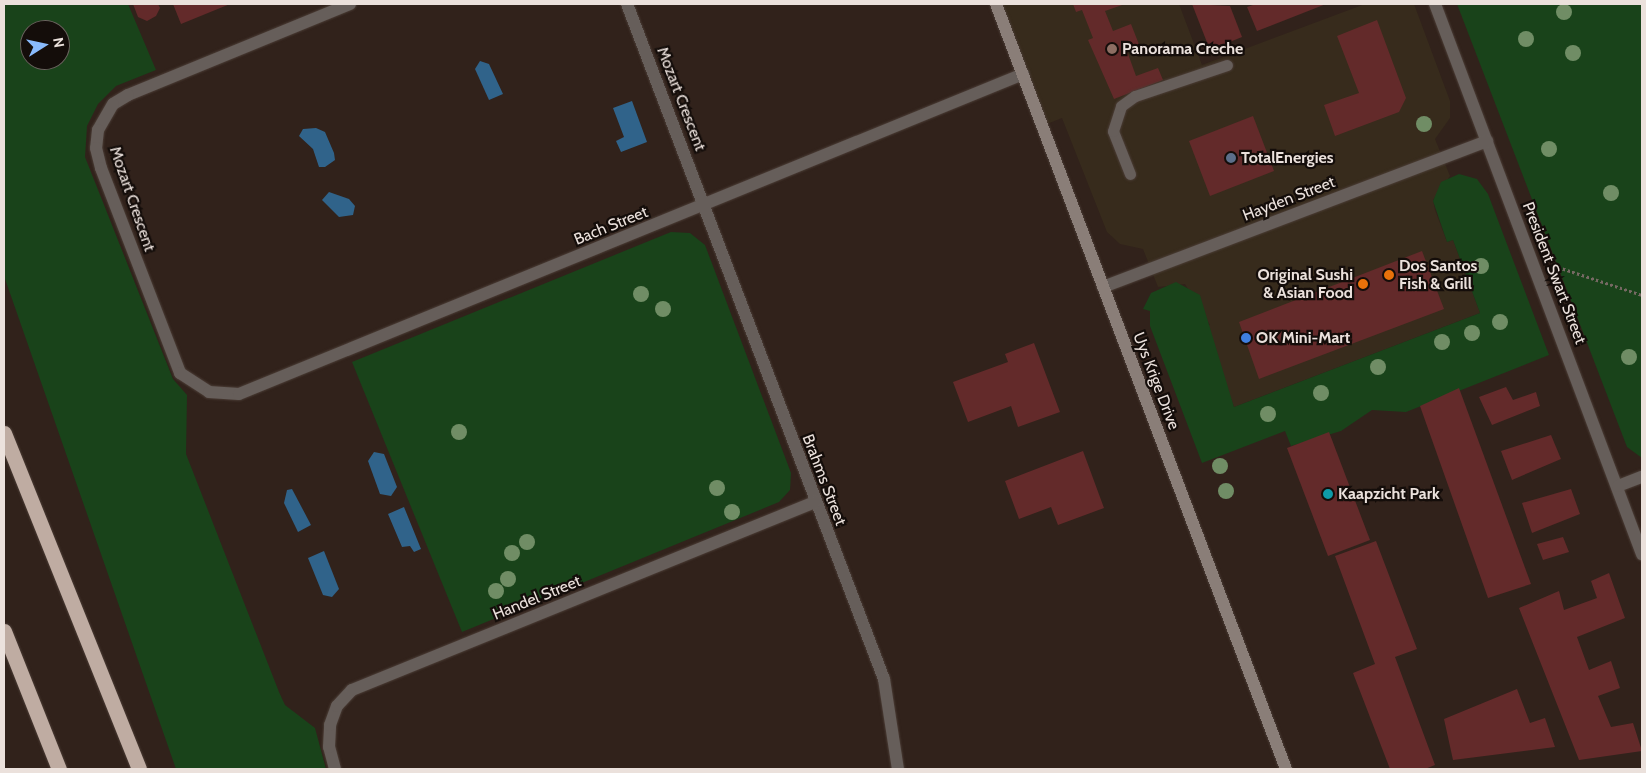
<!DOCTYPE html>
<html>
<head>
<meta charset="utf-8">
<style>
  body { margin:0 }
  #map { position:relative; width:1646px; height:773px; overflow:hidden; background:#31221b; font-family:Cabin,sans-serif }
  div>[style] { position:absolute }
  .commercial>* { inset:0; background:#372b1c }
  .green>* { inset:0; background:#19431a }
  .water>* { inset:0; background:#30638a }
  .building>* { inset:0; background:#632a2a }
  .path>* { height:3px; margin-top:-1.5px; transform-origin:0; background:repeating-linear-gradient(90deg,#766963 0 2.5px,transparent 0 5px) }
  .roads { filter:drop-shadow(0 0 1px #4b3d36) drop-shadow(0 0 1px #4b3d36) }
  .lane>* { height:11px; margin:-5.5px; padding:0 5.5px; transform-origin:5.5px; border-radius:5.5px; background:#665e5a }
  .street>* { height:12px; margin:-6px; padding:0 6px; transform-origin:6px; border-radius:6px; background:#665e5a }
  .secondary>* { height:12px; margin:-6px; padding:0 6px; transform-origin:6px; border-radius:6px; background:#8a7e78 }
  .highway>* { height:15px; margin:-7.5px; padding:0 7.5px; transform-origin:7.5px; border-radius:7.5px; background:#bfaca2 }
  .trees>* { width:16px; height:16px; margin:-8px; border-radius:50%; background:#708d65 }
  .dots>* { width:14px; height:14px; translate:-50% -50%; box-sizing:border-box; border:2px solid #140d0a; border-radius:50% }
  span { translate:-50% -50%; white-space:nowrap; text-align:center; line-height:1.15; -webkit-text-stroke:4.5px #140d0a; paint-order:stroke }
  .poi-label { font-size:16px; color:#ebe1dc; font-weight:700 }
  .left { translate:0 -50%; text-align:left }
  .right { translate:-100% -50%; text-align:right }
  .street-label { font-size:16px; color:#ebe1dc }
  .frame { position:absolute; inset:0; border:5px solid #ebe1dc; pointer-events:none }
  .north { position:absolute; left:20px; top:20px; width:50px; height:50px; box-sizing:border-box; background:#140d0a; border:1px solid #6a625e; border-radius:50%; rotate:80deg; font-size:14px; font-weight:700; line-height:20px; text-align:center; color:#ebe1dc }
  .north::after { content:''; display:block; margin:auto; width:18px; height:22px; background:#89bafc; clip-path:polygon(50% 0,100% 100%,50% 72%,0 100%) }
</style>
</head>
<body>
<div id="map">
  <div class="commercial">
    <div style="clip-path:polygon(996px 4px,1179px 4px,1202px 65px,1365px 4px,1414px 4px,1450px 101px,1450px 118px,1435px 139px,1450px 176px,1433px 200px,1435px 210px,1447px 242px,1453px 240px,1480px 313px,1234px 407px,1205px 326px,1210px 325px,1185px 284px,1158px 287px,1143px 249px,1120px 244px,1107px 232px,1062px 118px,1042px 126px)"></div>
  </div>
  <div class="green">
    <div style="clip-path:polygon(evenodd,4px 4px,128px 4px,156px 70px,116px 86px,98px 104px,87px 126px,85px 157px,173px 379px,187px 395px,186px 454px,279px 692px,285px 705px,315px 728px,326px 769px,176px 769px,4px 276px,4px 4px,30px 30px,60px 30px,60px 60px,30px 60px,30px 30px)"></div>
    <div style="clip-path:polygon(1457px 4px,1642px 4px,1642px 458px,1627px 447px)"></div>
    <div style="clip-path:polygon(1459px 174px,1477px 179px,1488px 194px,1549px 355px,1406px 412px,1372px 410px,1341px 431px,1291px 446px,1285px 431px,1202px 463px,1150px 326px,1150px 311px,1143px 309px,1151px 293px,1176px 282px,1200px 295px,1234px 407px,1480px 313px,1453px 240px,1447px 242px,1433px 201px,1441px 182px)"></div>
    <div style="clip-path:polygon(671px 232px,690px 233px,705px 245px,791px 473px,790px 490px,779px 502px,462px 632px,352px 362px)"></div>
  </div>
  <div class="water">
    <div style="clip-path:polygon(480px 61px,489px 64px,503px 94px,489px 100px,475px 69px)"></div>
    <div style="clip-path:polygon(632px 101px,647px 142px,621px 152px,616px 141px,624px 137px,613px 108px)"></div>
    <div style="clip-path:polygon(316px 128px,325px 132px,334px 153px,335px 160px,325px 167px,319px 167px,313px 149px,299px 136px,303px 129px)"></div>
    <div style="clip-path:polygon(329px 192px,349px 199px,355px 206px,353px 215px,339px 217px,322px 200px)"></div>
    <div style="clip-path:polygon(374px 452px,384px 454px,397px 487px,391px 496px,380px 494px,368px 461px)"></div>
    <div style="clip-path:polygon(292px 489px,311px 525px,298px 532px,284px 503px,287px 490px)"></div>
    <div style="clip-path:polygon(404px 507px,421px 549px,414px 552px,410px 546px,402px 547px,388px 514px)"></div>
    <div style="clip-path:polygon(324px 551px,339px 589px,332px 597px,323px 595px,308px 558px)"></div>
  </div>
  <div class="building">
    <div style="clip-path:polygon(133px 4px,158px 4px,160px 8px,156px 16px,147px 21px,138px 17px)"></div>
    <div style="clip-path:polygon(173px 4px,230px 4px,181px 24px)"></div>
    <div style="clip-path:polygon(1073px 4px,1125px 4px,1105px 11px,1113px 31px,1131px 24px,1140px 47px,1127px 51px,1136px 76px,1158px 68px,1163px 80px,1114px 99px,1088px 40px,1093px 38px,1082px 10px,1076px 12px)"></div>
    <div style="clip-path:polygon(1192px 4px,1230px 6px,1242px 37px,1210px 50px)"></div>
    <div style="clip-path:polygon(1256px 4px,1326px 4px,1257px 31px,1247px 7px)"></div>
    <div style="clip-path:polygon(1377px 20px,1406px 98px,1399px 112px,1335px 136px,1324px 105px,1359px 93px,1337px 36px)"></div>
    <div style="clip-path:polygon(1253px 116px,1274px 171px,1210px 196px,1189px 141px)"></div>
    <div style="clip-path:polygon(1422px 251px,1444px 309px,1259px 379px,1239px 322px)"></div>
    <div style="clip-path:polygon(1034px 343px,1060px 412px,1018px 427px,1011px 406px,968px 422px,953px 382px,1008px 362px,1005px 354px)"></div>
    <div style="clip-path:polygon(1506px 387px,1513px 400px,1536px 392px,1540px 406px,1492px 425px,1479px 397px)"></div>
    <div style="clip-path:polygon(1459px 388px,1531px 584px,1488px 598px,1420px 406px)"></div>
    <div style="clip-path:polygon(1329px 432px,1370px 540px,1328px 556px,1287px 448px)"></div>
    <div style="clip-path:polygon(1551px 435px,1561px 459px,1512px 480px,1501px 451px)"></div>
    <div style="clip-path:polygon(1083px 451px,1104px 508px,1058px 525px,1051px 507px,1019px 519px,1005px 481px)"></div>
    <div style="clip-path:polygon(1571px 489px,1580px 514px,1532px 533px,1522px 503px)"></div>
    <div style="clip-path:polygon(1563px 537px,1569px 552px,1543px 560px,1537px 544px)"></div>
    <div style="clip-path:polygon(1376px 541px,1417px 649px,1395px 657px,1435px 765px,1425px 769px,1390px 769px,1353px 673px,1375px 664px,1335px 556px)"></div>
    <div style="clip-path:polygon(1609px 573px,1625px 618px,1577px 637px,1589px 670px,1611px 661px,1620px 688px,1598px 696px,1611px 727px,1633px 723px,1642px 751px,1579px 760px,1519px 608px,1559px 591px,1564px 610px,1597px 598px,1591px 581px)"></div>
    <div style="clip-path:polygon(1517px 689px,1530px 723px,1545px 718px,1555px 747px,1453px 760px,1444px 719px)"></div>
  </div>
  <div class="path">
    <div style="left:1558px;top:267px;width:89px;rotate:18.4deg"></div>
  </div>
  <div class="roads">
    <div class="lane">
      <div style="left:1130px;top:174px;width:46px;rotate:-111.6deg"></div>
      <div style="left:1113px;top:131px;width:26px;rotate:-72deg"></div>
      <div style="left:1121px;top:106px;width:17px;rotate:-36deg"></div>
      <div style="left:1135px;top:96px;width:97px;rotate:-18.6deg"></div>
    </div>
    <div class="street">
      <div style="left:350px;top:4px;width:240px;rotate:157.7deg"></div>
      <div style="left:128px;top:95px;width:17px;rotate:149deg"></div>
      <div style="left:113px;top:104px;width:30px;rotate:120deg"></div>
      <div style="left:98px;top:130px;width:18px;rotate:96deg"></div>
      <div style="left:96px;top:148px;width:21px;rotate:76deg"></div>
      <div style="left:101px;top:168px;width:220px;rotate:68.9deg"></div>
      <div style="left:180px;top:373px;width:35px;rotate:33deg"></div>
      <div style="left:209px;top:392px;width:30px;rotate:4deg"></div>
      <div style="left:239px;top:394px;width:847px;rotate:-22.2deg"></div>
      <div style="left:627px;top:4px;width:722px;rotate:69.16deg"></div>
      <div style="left:884px;top:679px;width:91px;rotate:81.2deg"></div>
      <div style="left:1435px;top:4px;width:588px;rotate:69.38deg"></div>
      <div style="left:1103px;top:287px;width:411px;rotate:-20.8deg"></div>
      <div style="left:1618px;top:486px;width:26px;rotate:-21deg"></div>
      <div style="left:335px;top:769px;width:23px;rotate:-105deg"></div>
      <div style="left:329px;top:747px;width:22px;rotate:-87deg"></div>
      <div style="left:330px;top:725px;width:20px;rotate:-70deg"></div>
      <div style="left:337px;top:706px;width:22px;rotate:-47deg"></div>
      <div style="left:352px;top:690px;width:500px;rotate:-22.1deg"></div>
    </div>
    <div class="secondary">
      <div style="left:996px;top:4px;width:818px;rotate:69.24deg"></div>
    </div>
    <div class="highway">
      <div style="left:4px;top:433px;width:362px;rotate:68.1deg"></div>
      <div style="left:4px;top:631px;width:149px;rotate:68.3deg"></div>
    </div>
  </div>
  <div class="trees">
    <div style="left:1564px;top:12px"></div>
    <div style="left:1526px;top:39px"></div>
    <div style="left:1573px;top:53px"></div>
    <div style="left:1424px;top:124px"></div>
    <div style="left:1549px;top:149px"></div>
    <div style="left:1611px;top:193px"></div>
    <div style="left:1481px;top:266px"></div>
    <div style="left:641px;top:294px"></div>
    <div style="left:663px;top:309px"></div>
    <div style="left:1500px;top:322px"></div>
    <div style="left:1472px;top:333px"></div>
    <div style="left:1442px;top:342px"></div>
    <div style="left:1629px;top:357px"></div>
    <div style="left:1378px;top:367px"></div>
    <div style="left:1321px;top:393px"></div>
    <div style="left:1268px;top:414px"></div>
    <div style="left:459px;top:432px"></div>
    <div style="left:1220px;top:466px"></div>
    <div style="left:717px;top:488px"></div>
    <div style="left:1226px;top:491px"></div>
    <div style="left:732px;top:512px"></div>
    <div style="left:527px;top:542px"></div>
    <div style="left:512px;top:553px"></div>
    <div style="left:508px;top:579px"></div>
    <div style="left:496px;top:591px"></div>
  </div>
  <div class="dots">
    <div style="left:1112px;top:49px;background:#8d6e63"></div>
    <div style="left:1231px;top:158px;background:#5c6f8a"></div>
    <div style="left:1389px;top:275px;background:#e8710a"></div>
    <div style="left:1363px;top:284px;background:#e8710a"></div>
    <div style="left:1246px;top:338px;background:#3f7fe0"></div>
    <div style="left:1328px;top:494px;background:#0f9aa8"></div>
  </div>
  <div class="poi-label">
    <span class="left" style="left:1122px;top:49px">Panorama Creche</span>
    <span class="left" style="left:1241px;top:158px">TotalEnergies</span>
    <span class="left" style="left:1399px;top:275px">Dos Santos<br>Fish &amp; Grill</span>
    <span class="right" style="left:1353px;top:284px">Original Sushi<br>&amp; Asian Food</span>
    <span class="left" style="left:1256px;top:338px">OK Mini-Mart</span>
    <span class="left" style="left:1338px;top:494px">Kaapzicht Park</span>
  </div>
  <div class="street-label">
    <span style="left:681px;top:99px;rotate:69deg">Mozart Crescent</span>
    <span style="left:132px;top:199px;rotate:71deg">Mozart Crescent</span>
    <span style="left:1289px;top:199px;rotate:-21deg">Hayden Street</span>
    <span style="left:611px;top:226px;rotate:-22deg">Bach Street</span>
    <span style="left:1554px;top:273px;rotate:69deg">President Swart Street</span>
    <span style="left:1156px;top:381px;rotate:69deg">Uys Krige Drive</span>
    <span style="left:824px;top:480px;rotate:69deg">Brahms Street</span>
    <span style="left:537px;top:598px;rotate:-22deg">Handel Street</span>
  </div>
  <div class="frame"></div>
  <div class="north">N</div>
</div>
</body>
</html>
